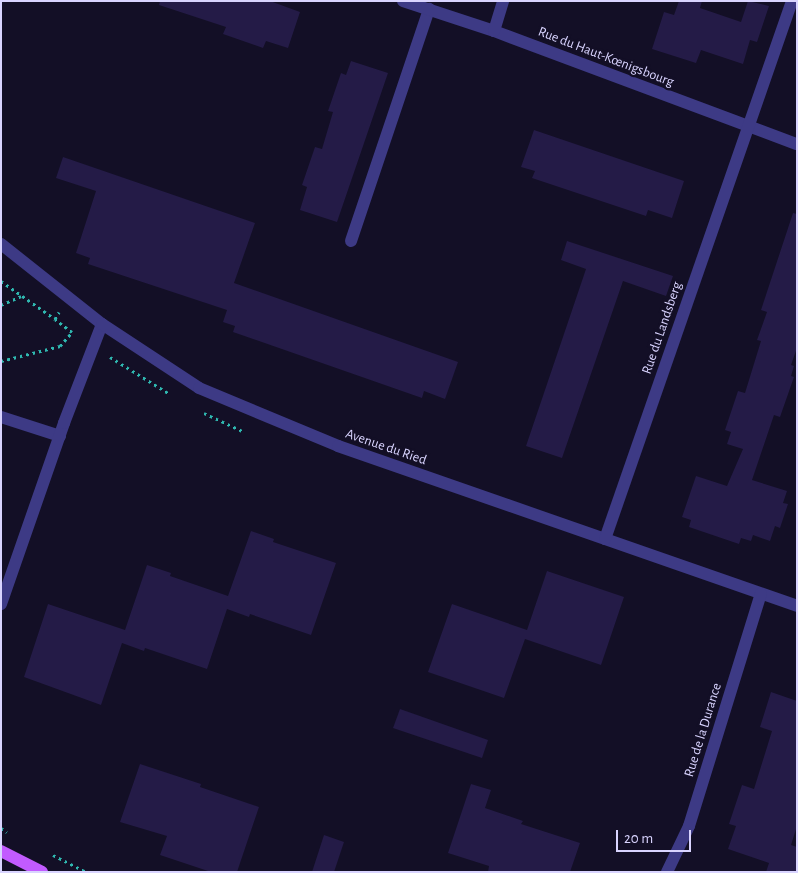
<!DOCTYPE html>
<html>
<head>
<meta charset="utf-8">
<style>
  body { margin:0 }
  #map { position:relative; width:798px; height:873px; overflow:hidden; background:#130f26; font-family:"Alegreya Sans",sans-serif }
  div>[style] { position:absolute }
  .building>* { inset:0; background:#241b47 }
  .path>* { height:3px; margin-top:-1.5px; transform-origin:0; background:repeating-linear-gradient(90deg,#2fb8b0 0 2.5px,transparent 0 6.5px) }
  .lane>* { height:12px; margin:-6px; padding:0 6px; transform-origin:6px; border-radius:6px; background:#3d3a85 }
  .street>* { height:12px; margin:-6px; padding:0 6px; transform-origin:6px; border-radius:6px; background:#3d3a85 }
  .primary>* { height:12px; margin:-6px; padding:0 6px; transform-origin:6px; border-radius:6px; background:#c25bff }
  span { translate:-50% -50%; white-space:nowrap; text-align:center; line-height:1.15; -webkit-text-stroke:5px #130f26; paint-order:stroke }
  .street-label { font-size:14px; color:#d9d4ff }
  .frame { position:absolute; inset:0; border:2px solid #d9d4ff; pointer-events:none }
  .scale { position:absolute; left:616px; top:830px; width:75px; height:22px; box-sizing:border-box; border:2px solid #d9d4ff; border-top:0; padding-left:6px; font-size:15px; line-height:18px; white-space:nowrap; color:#d9d4ff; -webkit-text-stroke:4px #130f26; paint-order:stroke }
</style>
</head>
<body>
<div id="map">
  <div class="building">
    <div style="clip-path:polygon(160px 1px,270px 1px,300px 12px,288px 48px,266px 41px,263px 48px,223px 34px,226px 27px,159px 5px)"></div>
    <div style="clip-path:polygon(679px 1px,702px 1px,700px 8px,741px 22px,748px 1px,769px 6px,757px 42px,750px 40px,743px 64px,701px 50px,696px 63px,652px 49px,664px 12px,674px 15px)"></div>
    <div style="clip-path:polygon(351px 61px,388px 73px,337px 222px,300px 210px,307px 187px,302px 185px,315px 147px,322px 149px,333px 112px,328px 111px,341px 73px,346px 75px)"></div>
    <div style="clip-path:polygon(534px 130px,684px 181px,672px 218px,648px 210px,646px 216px,532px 178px,535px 171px,521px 167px)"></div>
    <div style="clip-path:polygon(63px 157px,255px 223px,234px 283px,458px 362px,445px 399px,424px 391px,422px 398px,233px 332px,235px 326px,223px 322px,227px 310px,88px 264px,90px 258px,76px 253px,96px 191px,56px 178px)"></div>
    <div style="clip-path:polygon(793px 213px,797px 214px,797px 348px,791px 365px,794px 366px,791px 376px,794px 377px,780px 417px,774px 415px,752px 480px,787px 491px,783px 503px,788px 504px,780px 528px,775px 526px,770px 541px,753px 535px,751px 541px,741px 538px,739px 544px,689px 527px,691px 520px,682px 517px,696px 476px,727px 486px,743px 449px,727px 444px,731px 432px,725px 430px,738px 391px,745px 393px,761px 341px,757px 340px,767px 312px,761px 310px)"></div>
    <div style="clip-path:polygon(567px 241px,673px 276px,666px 296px,623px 281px,562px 458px,526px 446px,586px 269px,561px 260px)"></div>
    <div style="clip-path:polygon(251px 531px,274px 539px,273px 542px,336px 563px,311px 635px,250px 614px,249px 617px,227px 609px,207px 669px,145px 648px,144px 651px,122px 643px,101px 705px,24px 677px,48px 604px,125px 630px,147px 565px,171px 573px,170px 576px,228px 596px)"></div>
    <div style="clip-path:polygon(547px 571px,624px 597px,601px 665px,525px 639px,504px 698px,428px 672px,452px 604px,527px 630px)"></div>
    <div style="clip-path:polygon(771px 692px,797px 701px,797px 826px,791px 845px,797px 847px,797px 872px,766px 872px,769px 863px,728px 849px,736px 826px,729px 824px,742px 785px,754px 789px,772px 731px,760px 727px)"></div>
    <div style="clip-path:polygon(400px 709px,488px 740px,482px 758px,393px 728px)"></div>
    <div style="clip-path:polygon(140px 764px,201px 784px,200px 787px,259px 807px,237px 872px,211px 872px,160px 855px,167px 836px,120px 822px)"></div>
    <div style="clip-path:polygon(471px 784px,491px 790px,485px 808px,523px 821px,521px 824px,580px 843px,570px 872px,488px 872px,489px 866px,448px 853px)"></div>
    <div style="clip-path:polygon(324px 835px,344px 842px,334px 872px,312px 872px)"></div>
  </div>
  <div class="path">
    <div style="left:1px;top:281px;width:66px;rotate:35.1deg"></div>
    <div style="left:55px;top:319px;width:8px;rotate:-60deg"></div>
    <div style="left:1px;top:305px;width:22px;rotate:-24deg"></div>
    <div style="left:110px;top:357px;width:68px;rotate:31.8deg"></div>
    <div style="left:1px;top:361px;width:61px;rotate:-14.3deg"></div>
    <div style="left:60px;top:346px;width:18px;rotate:-49deg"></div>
    <div style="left:72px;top:332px;width:21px;rotate:-143deg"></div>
    <div style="left:204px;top:413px;width:42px;rotate:25.3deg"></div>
    <div style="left:1px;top:828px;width:7px;rotate:34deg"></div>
    <div style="left:53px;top:855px;width:37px;rotate:27deg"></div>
  </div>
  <div class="lane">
    <div style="left:351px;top:241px;width:245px;rotate:-71.4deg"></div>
    <div style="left:1px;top:417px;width:62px;rotate:17.9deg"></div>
    <div style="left:1px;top:604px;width:192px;rotate:-70.8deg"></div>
    <div style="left:64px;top:423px;width:106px;rotate:-69deg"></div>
  </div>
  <div class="street">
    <div style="left:403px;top:1px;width:96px;rotate:18.2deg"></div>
    <div style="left:494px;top:31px;width:323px;rotate:20.5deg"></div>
    <div style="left:494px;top:31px;width:31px;rotate:-73deg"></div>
    <div style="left:1px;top:244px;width:129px;rotate:38.4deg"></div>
    <div style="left:102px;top:324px;width:116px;rotate:33.4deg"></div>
    <div style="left:199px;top:388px;width:151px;rotate:22.6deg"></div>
    <div style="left:338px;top:446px;width:486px;rotate:19.2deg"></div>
    <div style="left:605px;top:539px;width:570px;rotate:-70.83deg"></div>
    <div style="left:667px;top:872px;width:51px;rotate:-64.4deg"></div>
    <div style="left:689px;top:826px;width:243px;rotate:-72.8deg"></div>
  </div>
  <div class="primary">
    <div style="left:1px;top:851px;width:46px;rotate:27.1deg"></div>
  </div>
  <div class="street-label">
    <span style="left:606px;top:57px;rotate:21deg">Rue du Haut-Kœnigsbourg</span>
    <span style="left:662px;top:328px;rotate:-71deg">Rue du Landsberg</span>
    <span style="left:386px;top:447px;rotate:19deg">Avenue du Ried</span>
    <span style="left:703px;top:730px;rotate:-73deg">Rue de la Durance</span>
  </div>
  <div class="frame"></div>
  <div class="scale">20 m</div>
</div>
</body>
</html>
